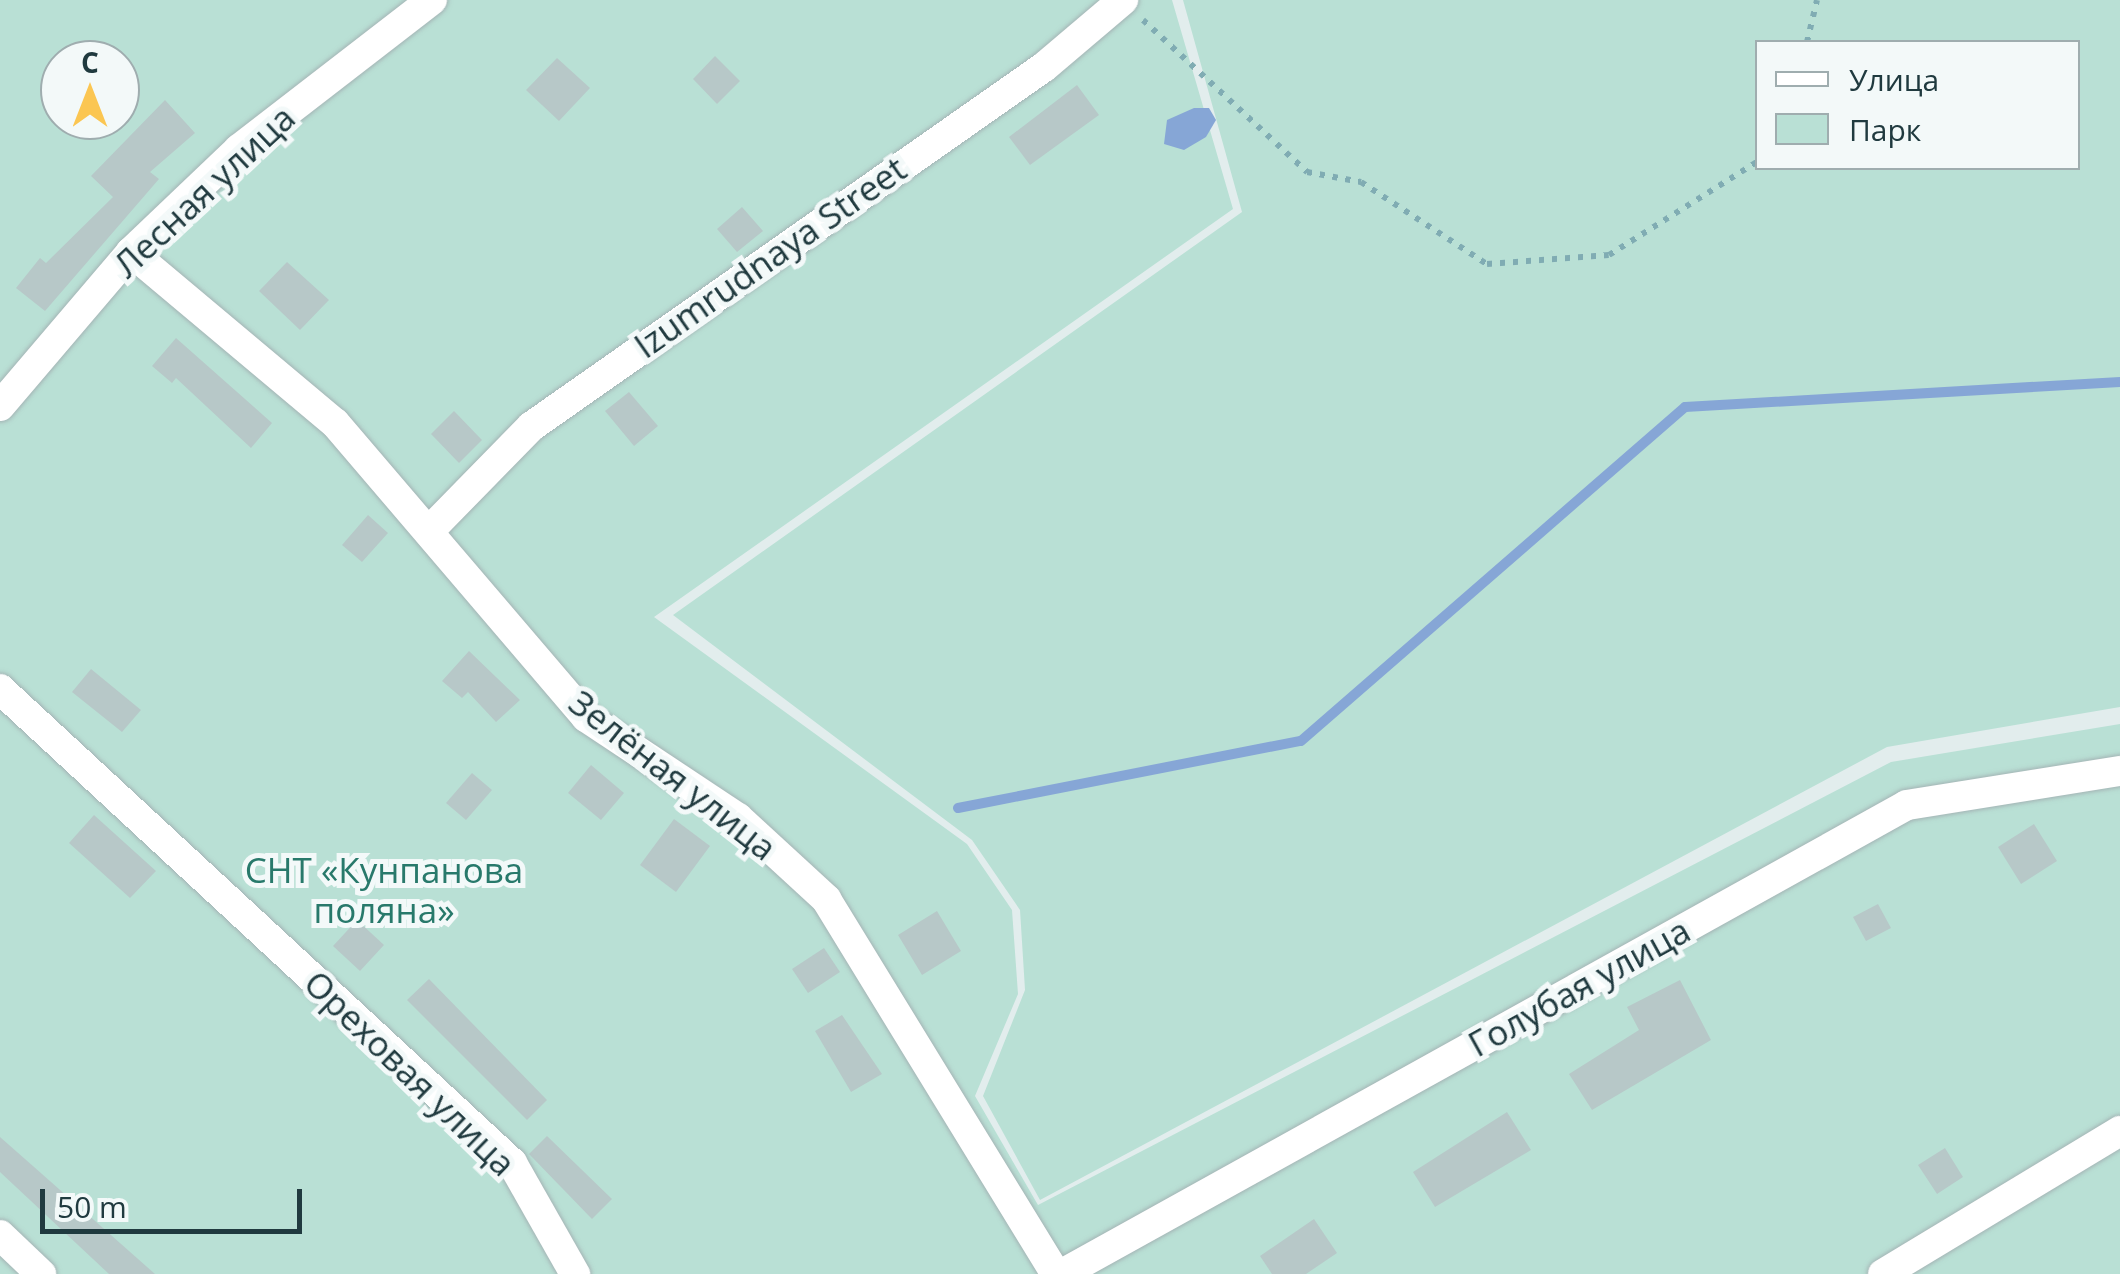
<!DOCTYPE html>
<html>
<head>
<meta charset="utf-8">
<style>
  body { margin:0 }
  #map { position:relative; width:2120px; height:1274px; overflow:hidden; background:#e2eded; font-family:"Open Sans",sans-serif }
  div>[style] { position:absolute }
  .green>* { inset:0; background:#b9e0d5 }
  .water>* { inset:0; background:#86a6d6 }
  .stream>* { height:10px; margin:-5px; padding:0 5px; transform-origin:5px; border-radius:5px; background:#86a6d6 }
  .building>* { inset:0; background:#b7c8c8 }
  .path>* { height:6px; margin-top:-3px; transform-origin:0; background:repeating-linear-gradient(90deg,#80acb3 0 5px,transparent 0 13px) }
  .roads { filter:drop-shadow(0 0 2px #a4b4b5) drop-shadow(0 0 2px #a4b4b5) }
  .minor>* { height:30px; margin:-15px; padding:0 15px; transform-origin:15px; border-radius:15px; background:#fff }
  span { translate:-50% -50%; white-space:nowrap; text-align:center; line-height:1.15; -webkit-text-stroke:10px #f3f9f9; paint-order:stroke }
  .street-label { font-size:35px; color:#203a3f }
  .park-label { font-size:35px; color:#28796b }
  .legend { position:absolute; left:1755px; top:40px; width:325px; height:130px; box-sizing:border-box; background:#f3f9f9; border:2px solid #9fadaf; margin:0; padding:12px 18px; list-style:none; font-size:30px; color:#203a3f }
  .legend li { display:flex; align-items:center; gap:20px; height:50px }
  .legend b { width:50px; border:2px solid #9fadaf }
  .north { position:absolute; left:40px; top:40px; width:100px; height:100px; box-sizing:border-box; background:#f3f9f9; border:2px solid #9fadaf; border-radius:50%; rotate:0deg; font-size:28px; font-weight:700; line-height:40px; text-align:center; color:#203a3f }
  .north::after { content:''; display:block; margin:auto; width:35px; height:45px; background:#fbc652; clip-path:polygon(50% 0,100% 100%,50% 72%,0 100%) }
  .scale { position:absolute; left:40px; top:1189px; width:262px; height:45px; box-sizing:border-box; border:5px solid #203a3f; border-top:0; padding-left:12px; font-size:30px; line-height:35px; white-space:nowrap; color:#203a3f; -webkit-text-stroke:8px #f3f9f9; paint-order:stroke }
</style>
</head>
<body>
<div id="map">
  <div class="green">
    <div style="clip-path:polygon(evenodd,0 0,1172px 0,1233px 209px,654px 617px,967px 844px,1012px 910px,1018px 994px,975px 1096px,1038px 1205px,1891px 762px,2120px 724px,2120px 1274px,0 1274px,0 0,60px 60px,120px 60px,120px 120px,60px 120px,60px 60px)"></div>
    <div style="clip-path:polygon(evenodd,1183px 0,2120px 0,2120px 707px,1887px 747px,1040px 1200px,983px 1096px,1025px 990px,1020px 910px,972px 840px,673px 615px,1242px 212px,1183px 0,1758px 42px,2078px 42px,2078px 168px,1758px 168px,1758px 42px)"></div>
  </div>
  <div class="water">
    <div style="clip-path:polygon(1194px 108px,1209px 108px,1216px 120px,1206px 137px,1184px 150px,1164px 144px,1167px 120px)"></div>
  </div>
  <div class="stream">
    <div style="left:958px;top:808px;width:349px;rotate:-11.1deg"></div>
    <div style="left:1301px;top:741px;width:509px;rotate:-41.02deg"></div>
    <div style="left:1685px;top:407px;width:436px;rotate:-3.3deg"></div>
  </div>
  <div class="building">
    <div style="clip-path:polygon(715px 56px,740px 81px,717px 104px,693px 79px)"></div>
    <div style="clip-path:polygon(557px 58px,590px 88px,559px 121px,526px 90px)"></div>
    <div style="clip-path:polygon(1077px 85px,1099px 115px,1030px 165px,1009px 137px)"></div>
    <div style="clip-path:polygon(165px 100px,195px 133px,150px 172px,159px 179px,45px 311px,16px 288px,40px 258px,46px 263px,113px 197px,91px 176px)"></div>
    <div style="clip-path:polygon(742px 207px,763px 231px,737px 252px,717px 229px)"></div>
    <div style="clip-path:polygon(287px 262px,329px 300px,300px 330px,259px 291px)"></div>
    <div style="clip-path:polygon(176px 338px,272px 423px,251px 448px,176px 378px,172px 383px,152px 366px)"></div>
    <div style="clip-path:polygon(629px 392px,658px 426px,634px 446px,605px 411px)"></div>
    <div style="clip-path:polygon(454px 411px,482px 440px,459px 463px,431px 434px)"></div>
    <div style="clip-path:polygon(368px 515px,388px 533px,362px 562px,342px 545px)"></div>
    <div style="clip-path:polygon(469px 651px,520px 700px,496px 722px,468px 692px,462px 698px,442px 681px)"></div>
    <div style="clip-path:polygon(91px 669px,141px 710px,122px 732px,72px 692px)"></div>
    <div style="clip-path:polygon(591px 765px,624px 793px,601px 820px,568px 793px)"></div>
    <div style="clip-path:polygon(472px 773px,492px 790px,466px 820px,446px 803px)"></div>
    <div style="clip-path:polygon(94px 815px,156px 871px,130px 898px,69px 843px)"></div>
    <div style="clip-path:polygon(674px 819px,710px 846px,676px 892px,640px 865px)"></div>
    <div style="clip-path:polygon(2034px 824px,2057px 861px,2021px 884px,1998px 847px)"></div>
    <div style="clip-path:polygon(1878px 904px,1891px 928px,1866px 941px,1853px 917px)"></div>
    <div style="clip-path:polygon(937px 911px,961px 951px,922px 975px,898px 935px)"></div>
    <div style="clip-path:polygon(357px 920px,384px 945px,360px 971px,333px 946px)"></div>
    <div style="clip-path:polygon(824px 948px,840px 972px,808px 993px,792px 969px)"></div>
    <div style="clip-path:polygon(429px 979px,547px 1100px,527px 1120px,407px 1000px)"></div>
    <div style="clip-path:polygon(1680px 980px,1711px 1040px,1592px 1110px,1569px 1074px,1639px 1030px,1627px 1007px)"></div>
    <div style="clip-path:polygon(842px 1015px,882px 1074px,851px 1092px,815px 1031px)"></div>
    <div style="clip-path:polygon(1507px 1112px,1531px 1150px,1435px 1207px,1413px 1172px)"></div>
    <div style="clip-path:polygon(547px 1136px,612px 1199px,592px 1219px,529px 1154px)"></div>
    <div style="clip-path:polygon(0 1137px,42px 1174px,155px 1274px,109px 1274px,0 1172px)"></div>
    <div style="clip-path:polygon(1945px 1148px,1963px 1177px,1937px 1194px,1918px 1165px)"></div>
    <div style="clip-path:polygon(1314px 1219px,1337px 1253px,1306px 1274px,1272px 1274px,1260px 1256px)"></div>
  </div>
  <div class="path">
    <div style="left:1143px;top:20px;width:224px;rotate:42.8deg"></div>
    <div style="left:1307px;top:172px;width:55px;rotate:10.5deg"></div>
    <div style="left:1361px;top:182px;width:150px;rotate:33.1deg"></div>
    <div style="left:1487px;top:264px;width:122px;rotate:-4.2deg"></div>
    <div style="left:1609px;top:255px;width:176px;rotate:-32.2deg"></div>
    <div style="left:1807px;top:42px;width:43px;rotate:-76.6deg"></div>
  </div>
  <div class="roads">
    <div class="minor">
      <div style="left:131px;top:252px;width:266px;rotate:40deg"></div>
      <div style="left:335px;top:423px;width:387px;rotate:49.5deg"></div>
      <div style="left:586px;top:717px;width:182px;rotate:33.6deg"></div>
      <div style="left:738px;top:818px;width:120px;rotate:42.6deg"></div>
      <div style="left:826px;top:899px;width:440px;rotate:58.5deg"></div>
      <div style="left:0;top:406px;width:202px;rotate:-49.6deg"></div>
      <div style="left:131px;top:252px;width:149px;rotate:-43.6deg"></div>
      <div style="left:239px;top:149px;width:244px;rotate:-37.7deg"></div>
      <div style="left:431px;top:529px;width:144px;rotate:-45.6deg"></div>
      <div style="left:532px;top:426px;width:625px;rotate:-35.04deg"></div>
      <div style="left:1044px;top:67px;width:104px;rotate:-40.3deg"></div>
      <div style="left:0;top:689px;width:698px;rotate:42.79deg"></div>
      <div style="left:512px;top:1163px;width:128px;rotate:60.4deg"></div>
      <div style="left:0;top:1235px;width:57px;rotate:43.6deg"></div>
      <div style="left:1062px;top:1274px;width:966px;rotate:-29.03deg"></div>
      <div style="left:1907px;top:805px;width:216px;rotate:-9.1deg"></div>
      <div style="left:1883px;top:1274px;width:277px;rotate:-31.1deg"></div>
    </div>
  </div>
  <div class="street-label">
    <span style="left:204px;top:191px;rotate:-43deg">Лесная улица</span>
    <span style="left:770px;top:257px;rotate:-35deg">Izumrudnaya Street</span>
    <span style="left:673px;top:775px;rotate:38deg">Зелёная улица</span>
    <span style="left:1579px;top:987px;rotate:-29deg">Голубая улица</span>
    <span style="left:410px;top:1073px;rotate:44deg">Ореховая улица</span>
  </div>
  <div class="park-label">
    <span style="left:384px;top:890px">СНТ «Кунпанова<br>поляна»</span>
  </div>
  <ul class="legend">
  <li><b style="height:12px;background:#fff"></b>Улица</li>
  <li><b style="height:28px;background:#b9e0d5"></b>Парк</li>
  </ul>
  <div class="north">С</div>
  <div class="scale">50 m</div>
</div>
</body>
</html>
